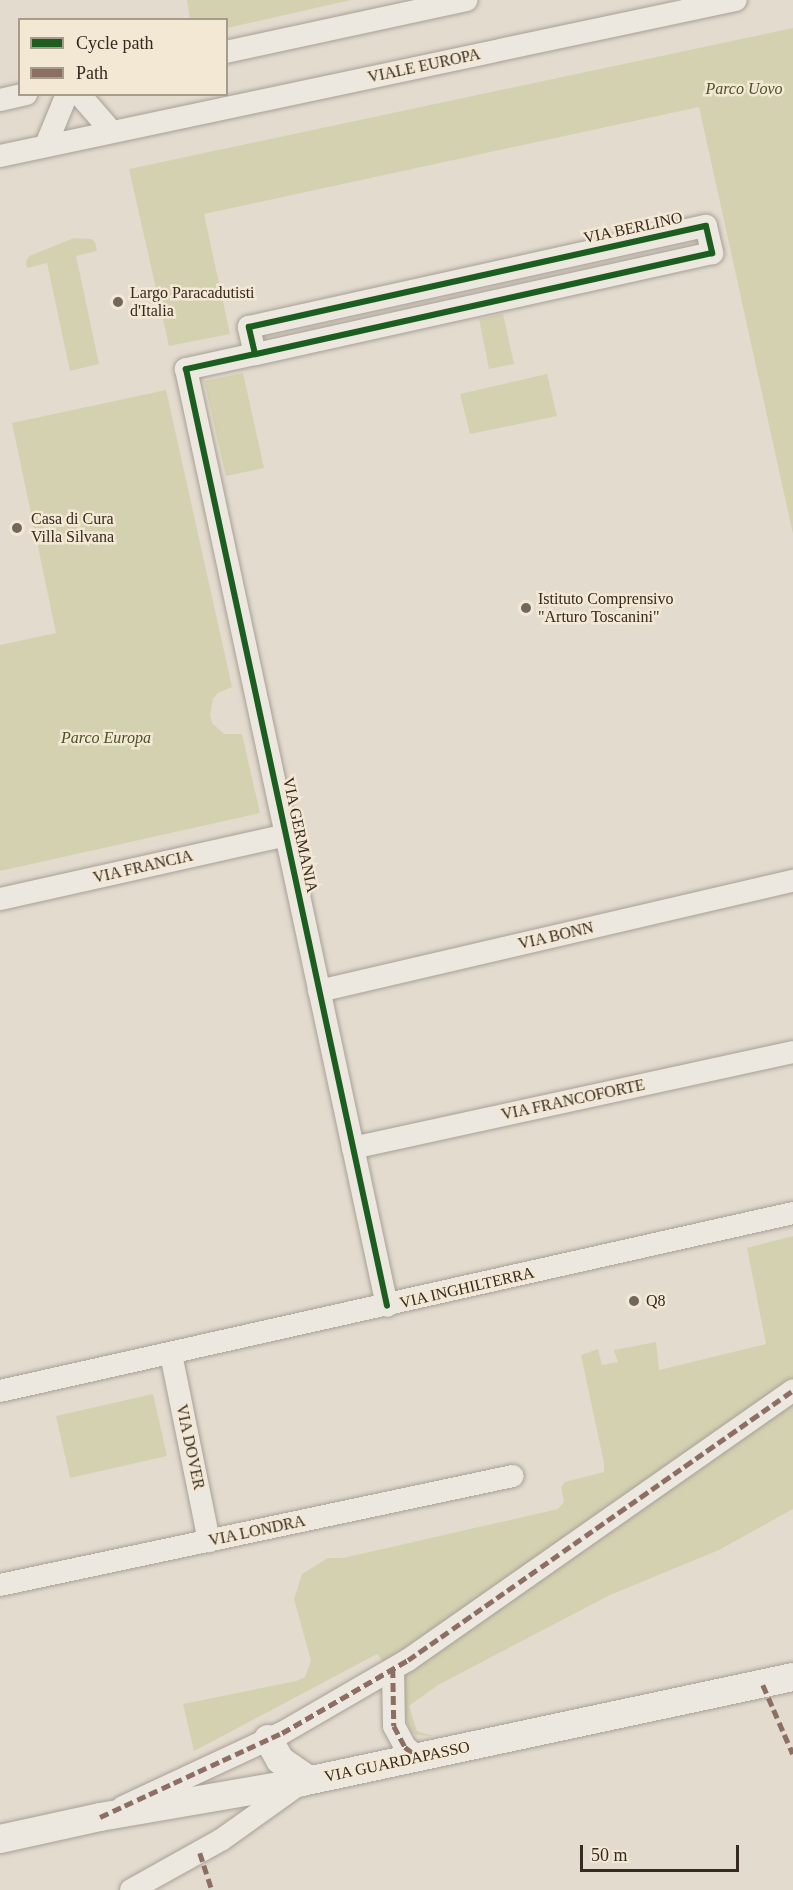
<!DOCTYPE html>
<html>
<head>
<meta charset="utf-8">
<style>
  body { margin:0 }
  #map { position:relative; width:793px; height:1890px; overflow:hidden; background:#e3dbce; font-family:"Times New Roman",serif }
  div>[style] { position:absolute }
  .green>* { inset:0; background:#d4d1b1 }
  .roads { filter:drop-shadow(0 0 2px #a8a096) drop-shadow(0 0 2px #a8a096) }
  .minor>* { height:22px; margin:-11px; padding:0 11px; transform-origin:11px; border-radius:11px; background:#ece7df }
  .tertiary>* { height:28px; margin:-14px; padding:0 14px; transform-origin:14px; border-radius:14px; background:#ece7df }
  .quiet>* { height:4.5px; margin-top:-2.25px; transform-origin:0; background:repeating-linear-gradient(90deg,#8d6e63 0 9px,transparent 0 13.5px) }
  .cycleway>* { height:6px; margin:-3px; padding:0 3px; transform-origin:3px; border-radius:3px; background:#1b5e20 }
  .dots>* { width:16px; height:16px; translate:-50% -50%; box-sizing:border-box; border:3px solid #f3e8d4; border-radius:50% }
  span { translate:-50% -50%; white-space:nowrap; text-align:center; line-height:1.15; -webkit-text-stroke:5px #f3e8d4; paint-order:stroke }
  .street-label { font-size:16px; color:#36291f }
  .park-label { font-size:16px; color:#4a5227; font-style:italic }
  .poi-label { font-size:16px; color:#36291f }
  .left { translate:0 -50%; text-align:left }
  .legend { position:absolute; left:18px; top:18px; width:210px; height:78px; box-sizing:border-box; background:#f3e8d4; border:2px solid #a79c8c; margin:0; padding:8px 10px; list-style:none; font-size:18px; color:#36291f }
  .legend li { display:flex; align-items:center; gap:12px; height:30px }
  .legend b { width:30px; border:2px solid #a79c8c }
  .scale { position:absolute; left:580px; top:1845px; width:159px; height:27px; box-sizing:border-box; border:3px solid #36291f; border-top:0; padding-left:8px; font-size:18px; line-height:21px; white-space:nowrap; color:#36291f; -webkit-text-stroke:4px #f3e8d4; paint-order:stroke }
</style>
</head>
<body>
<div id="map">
  <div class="green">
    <div style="clip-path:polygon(187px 0,351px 0,227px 28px,226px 20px,190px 19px)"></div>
    <div style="clip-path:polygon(793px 28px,793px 534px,699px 107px,204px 214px,230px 334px,169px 346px,129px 169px)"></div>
    <div style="clip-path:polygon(74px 238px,91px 239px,95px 242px,97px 251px,76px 256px,99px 364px,70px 371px,47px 263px,27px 268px,26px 262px,29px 256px)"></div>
    <div style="clip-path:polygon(503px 314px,514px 364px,489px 369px,479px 319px)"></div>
    <div style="clip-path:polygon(243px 373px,264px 468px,226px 476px,204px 381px)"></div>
    <div style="clip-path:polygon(547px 374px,557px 416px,470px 434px,460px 394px)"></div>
    <div style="clip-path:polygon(166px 390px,232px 687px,218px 693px,213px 699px,210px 715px,212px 723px,224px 734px,242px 734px,260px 813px,0 871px,0 645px,56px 633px,12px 423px)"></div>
    <div style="clip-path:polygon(793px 1236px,793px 1509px,719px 1550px,610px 1595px,438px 1685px,409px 1706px,417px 1731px,433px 1736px,415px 1735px,410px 1729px,404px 1714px,403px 1687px,377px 1654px,194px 1751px,183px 1704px,296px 1681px,305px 1677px,311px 1661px,294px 1599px,302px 1574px,328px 1558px,343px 1558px,558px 1509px,564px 1502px,561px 1487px,565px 1482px,604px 1472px,604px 1463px,581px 1355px,598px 1349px,602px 1365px,618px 1362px,614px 1350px,656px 1342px,659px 1370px,766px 1344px,747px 1248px)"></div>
    <div style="clip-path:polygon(153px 1394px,167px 1456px,70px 1478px,56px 1416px)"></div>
  </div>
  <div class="roads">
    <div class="minor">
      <div style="left:226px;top:52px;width:246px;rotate:-12.2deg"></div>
      <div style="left:79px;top:94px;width:50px;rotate:49deg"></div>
      <div style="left:0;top:100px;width:27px;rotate:-13deg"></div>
      <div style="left:46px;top:145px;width:55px;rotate:-67.6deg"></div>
      <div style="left:0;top:156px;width:752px;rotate:-11.97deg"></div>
      <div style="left:706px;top:226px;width:28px;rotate:77deg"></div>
      <div style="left:712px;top:253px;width:468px;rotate:167.5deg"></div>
      <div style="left:255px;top:354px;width:28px;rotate:-103deg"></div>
      <div style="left:249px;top:327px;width:468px;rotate:-12.5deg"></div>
      <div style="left:255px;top:354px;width:71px;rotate:167.7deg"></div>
      <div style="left:186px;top:369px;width:958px;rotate:77.89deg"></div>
      <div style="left:0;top:899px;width:293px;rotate:-12.6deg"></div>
      <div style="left:319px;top:991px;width:487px;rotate:-13.1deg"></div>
      <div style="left:353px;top:1148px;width:450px;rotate:-12.3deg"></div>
      <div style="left:171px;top:1354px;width:191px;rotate:78.5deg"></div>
      <div style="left:0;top:1391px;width:813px;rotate:-12.65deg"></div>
      <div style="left:0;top:1585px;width:524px;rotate:-12deg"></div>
      <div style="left:393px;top:1669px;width:57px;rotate:89deg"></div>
      <div style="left:394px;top:1726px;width:24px;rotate:62deg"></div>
      <div style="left:405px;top:1747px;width:18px;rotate:38deg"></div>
      <div style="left:123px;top:1807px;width:175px;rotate:-25deg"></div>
      <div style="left:282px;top:1733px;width:146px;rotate:-30.1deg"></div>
      <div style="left:408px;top:1660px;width:470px;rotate:-35deg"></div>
      <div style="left:131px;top:1890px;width:103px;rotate:-29.1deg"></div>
      <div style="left:221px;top:1840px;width:98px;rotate:-35.5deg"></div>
    </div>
    <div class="tertiary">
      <div style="left:268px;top:1739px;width:24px;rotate:60deg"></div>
      <div style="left:280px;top:1760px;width:35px;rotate:35deg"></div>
      <div style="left:0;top:1839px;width:102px;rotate:-12.4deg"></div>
      <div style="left:100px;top:1817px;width:205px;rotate:-9.8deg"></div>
      <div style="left:302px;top:1782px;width:502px;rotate:-12.07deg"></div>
    </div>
  </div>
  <div class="quiet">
    <div style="left:393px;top:1669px;width:57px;rotate:89deg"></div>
    <div style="left:394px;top:1726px;width:24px;rotate:62deg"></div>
    <div style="left:405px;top:1747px;width:18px;rotate:38deg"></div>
    <div style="left:763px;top:1685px;width:75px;rotate:66.5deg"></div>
    <div style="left:100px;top:1817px;width:200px;rotate:-24.8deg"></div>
    <div style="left:282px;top:1733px;width:146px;rotate:-30.1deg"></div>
    <div style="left:408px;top:1660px;width:470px;rotate:-35deg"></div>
    <div style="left:200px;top:1853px;width:39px;rotate:72deg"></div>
  </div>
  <div class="cycleway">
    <div style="left:706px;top:226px;width:28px;rotate:77deg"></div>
    <div style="left:712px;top:253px;width:468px;rotate:167.5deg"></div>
    <div style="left:255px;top:354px;width:28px;rotate:-103deg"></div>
    <div style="left:249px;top:327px;width:468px;rotate:-12.5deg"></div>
    <div style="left:255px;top:354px;width:71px;rotate:167.7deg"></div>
    <div style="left:186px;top:369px;width:958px;rotate:77.89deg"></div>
  </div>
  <div class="dots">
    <div style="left:118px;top:302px;background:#73675c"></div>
    <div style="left:17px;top:528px;background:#73675c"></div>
    <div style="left:526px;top:608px;background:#73675c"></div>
    <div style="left:634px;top:1301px;background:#73675c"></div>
  </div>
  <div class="street-label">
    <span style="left:424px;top:66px;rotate:-12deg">VIALE EUROPA</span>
    <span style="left:633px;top:228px;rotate:-12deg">VIA BERLINO</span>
    <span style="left:300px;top:835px;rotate:78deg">VIA GERMANIA</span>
    <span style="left:143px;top:867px;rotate:-13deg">VIA FRANCIA</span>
    <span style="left:556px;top:936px;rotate:-13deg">VIA BONN</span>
    <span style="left:573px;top:1100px;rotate:-12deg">VIA FRANCOFORTE</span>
    <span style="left:467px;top:1288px;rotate:-13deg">VIA INGHILTERRA</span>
    <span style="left:190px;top:1447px;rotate:78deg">VIA DOVER</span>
    <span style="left:257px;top:1531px;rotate:-12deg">VIA LONDRA</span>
    <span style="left:397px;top:1762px;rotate:-12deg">VIA GUARDAPASSO</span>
  </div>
  <div class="park-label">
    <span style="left:744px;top:89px">Parco Uovo</span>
    <span style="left:106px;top:738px">Parco Europa</span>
  </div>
  <div class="poi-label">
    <span class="left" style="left:130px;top:302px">Largo Paracadutisti<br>d'Italia</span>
    <span class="left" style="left:31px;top:528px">Casa di Cura<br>Villa Silvana</span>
    <span class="left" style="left:538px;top:608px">Istituto Comprensivo<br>"Arturo Toscanini"</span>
    <span class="left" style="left:646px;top:1301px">Q8</span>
  </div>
  <ul class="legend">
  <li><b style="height:8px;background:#1b5e20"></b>Cycle path</li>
  <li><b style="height:8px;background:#8d6e63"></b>Path</li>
  </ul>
  <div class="scale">50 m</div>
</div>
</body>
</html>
